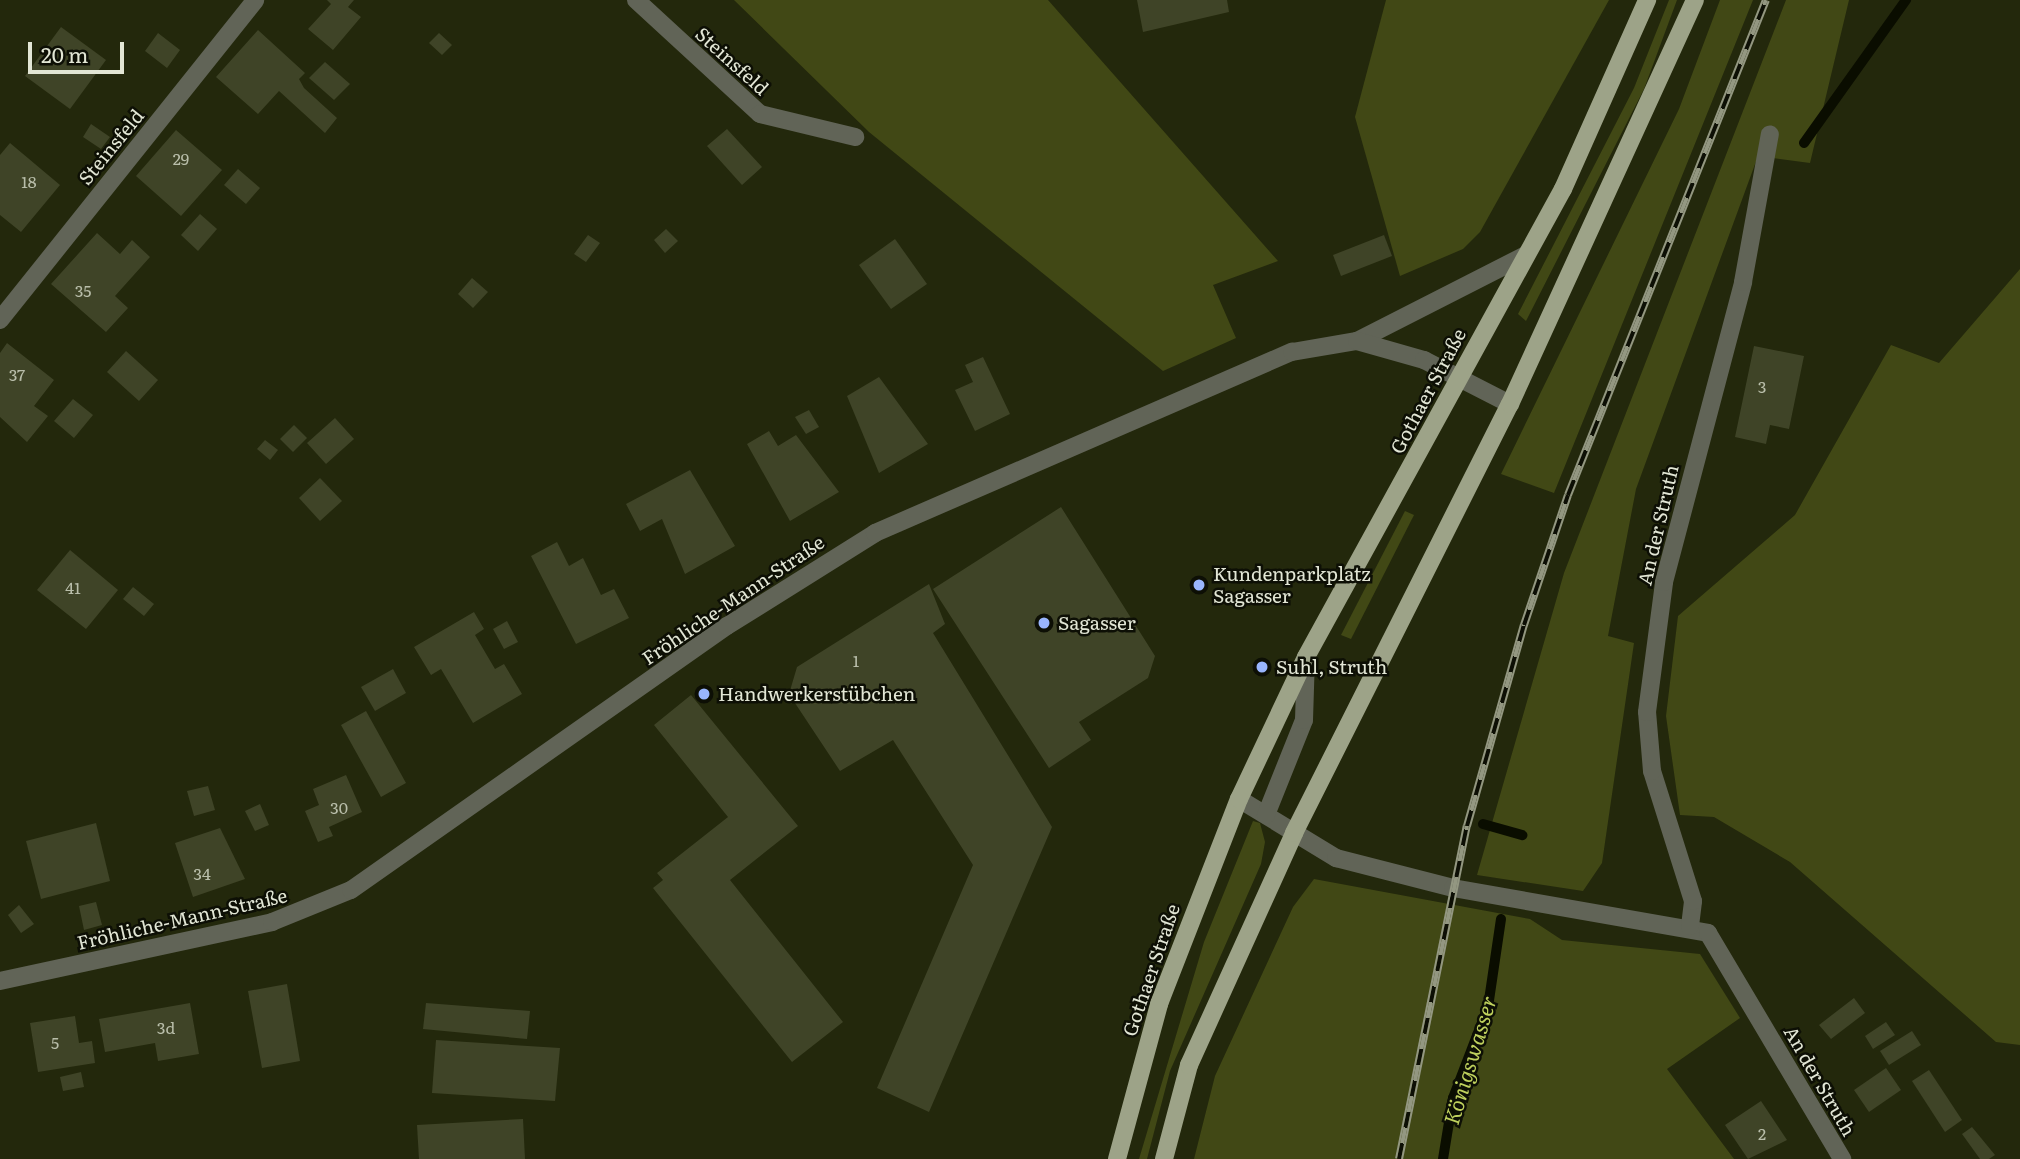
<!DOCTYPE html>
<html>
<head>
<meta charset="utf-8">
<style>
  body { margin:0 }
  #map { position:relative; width:2020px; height:1159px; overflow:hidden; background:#23280c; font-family:Literata,serif }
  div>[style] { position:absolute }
  .green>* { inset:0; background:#414815 }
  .stream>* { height:10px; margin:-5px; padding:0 5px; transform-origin:5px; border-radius:5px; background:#0a0d00 }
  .building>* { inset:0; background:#3f4427 }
  .minor>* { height:18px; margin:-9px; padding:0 9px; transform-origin:9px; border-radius:9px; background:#616457 }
  .major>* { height:18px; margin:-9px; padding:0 9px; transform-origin:9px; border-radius:9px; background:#9da388 }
  .rail>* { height:8px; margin-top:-4px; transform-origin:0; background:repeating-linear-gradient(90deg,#0d0f05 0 16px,#939781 0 32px); box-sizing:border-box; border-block:2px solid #939781 }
  .dots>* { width:19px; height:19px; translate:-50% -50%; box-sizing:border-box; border:4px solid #0d0f05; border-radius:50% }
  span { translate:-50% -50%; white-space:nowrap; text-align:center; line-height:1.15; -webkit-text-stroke:5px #0d0f05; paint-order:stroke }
  .number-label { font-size:16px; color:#b9beaa }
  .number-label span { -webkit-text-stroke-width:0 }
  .street-label { font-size:19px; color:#e2e6d5 }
  .poi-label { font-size:19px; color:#e2e6d5 }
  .left { translate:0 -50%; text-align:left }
  .water-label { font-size:21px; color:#bfd15d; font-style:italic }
  .scale { position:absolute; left:28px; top:42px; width:96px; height:32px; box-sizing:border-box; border:4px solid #e2e6d5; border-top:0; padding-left:9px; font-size:21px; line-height:24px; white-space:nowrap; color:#e2e6d5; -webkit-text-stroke:5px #0d0f05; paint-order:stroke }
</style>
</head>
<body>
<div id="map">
  <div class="green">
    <div style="clip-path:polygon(734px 0,1048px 0,1278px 261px,1213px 285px,1236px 338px,1163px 371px,869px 132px)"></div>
    <div style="clip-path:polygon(1386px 0,1609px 0,1480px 232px,1463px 249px,1400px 276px,1355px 117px)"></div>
    <div style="clip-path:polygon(1669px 0,1677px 0,1644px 89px,1526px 321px,1518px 314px,1634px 88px)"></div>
    <div style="clip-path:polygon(1720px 0,1753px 0,1554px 493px,1501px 474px,1679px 109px)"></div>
    <div style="clip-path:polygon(1786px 0,1849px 0,1810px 163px,1758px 156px,1636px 489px,1608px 636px,1634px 643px,1602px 863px,1583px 891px,1477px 875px,1564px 573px)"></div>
    <div style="clip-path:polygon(2020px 269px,2020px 1045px,1996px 1042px,1790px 862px,1714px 817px,1680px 815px,1666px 716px,1678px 616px,1795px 515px,1891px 345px,1939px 363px)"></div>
    <div style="clip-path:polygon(1405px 511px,1414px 515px,1351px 639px,1341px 635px)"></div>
    <div style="clip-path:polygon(1253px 821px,1260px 823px,1265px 842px,1261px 864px,1170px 1071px,1147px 1159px,1139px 1159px,1204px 942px)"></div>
    <div style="clip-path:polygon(1314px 879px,1530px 919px,1562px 940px,1700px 954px,1740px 1018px,1667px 1069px,1734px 1159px,1194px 1159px,1215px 1076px,1293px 907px)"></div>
  </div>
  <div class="stream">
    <div style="left:1804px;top:143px;width:176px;rotate:-54.5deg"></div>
    <div style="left:1483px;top:824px;width:41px;rotate:15.8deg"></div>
    <div style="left:1443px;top:1159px;width:62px;rotate:-80.7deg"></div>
    <div style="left:1453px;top:1098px;width:97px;rotate:-69deg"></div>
    <div style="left:1488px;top:1007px;width:89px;rotate:-81.6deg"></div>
  </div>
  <div class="building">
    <div style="clip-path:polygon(327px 0,354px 0,348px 7px,361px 17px,333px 50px,308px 29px,331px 4px)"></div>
    <div style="clip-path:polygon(1137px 0,1227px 0,1229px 12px,1143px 32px)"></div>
    <div style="clip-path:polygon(61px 27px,106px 60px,70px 109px,25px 76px)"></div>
    <div style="clip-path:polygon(258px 30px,305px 73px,299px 79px,304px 88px,337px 118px,325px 133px,279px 91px,258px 114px,216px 77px)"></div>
    <div style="clip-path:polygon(158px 33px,180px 50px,167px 68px,145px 51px)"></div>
    <div style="clip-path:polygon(439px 33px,452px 45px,442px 55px,429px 43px)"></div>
    <div style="clip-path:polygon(325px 62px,350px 84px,334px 100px,309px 78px)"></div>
    <div style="clip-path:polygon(91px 124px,110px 137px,101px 149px,83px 137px)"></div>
    <div style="clip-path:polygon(727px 129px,762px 167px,742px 185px,707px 146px)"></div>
    <div style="clip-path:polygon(176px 130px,222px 170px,181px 216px,136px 176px)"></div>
    <div style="clip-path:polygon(10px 143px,60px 185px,21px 232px,0 215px,0 155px)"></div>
    <div style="clip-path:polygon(238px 169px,260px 188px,246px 204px,224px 185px)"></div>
    <div style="clip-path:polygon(200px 214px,217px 229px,198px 251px,181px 235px)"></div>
    <div style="clip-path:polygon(666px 229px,678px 241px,665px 253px,654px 240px)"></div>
    <div style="clip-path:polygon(97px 233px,120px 254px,132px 240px,150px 257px,115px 296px,128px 308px,106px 332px,51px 284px)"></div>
    <div style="clip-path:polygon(588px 235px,600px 243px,586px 262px,574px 254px)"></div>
    <div style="clip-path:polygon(1384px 235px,1392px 256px,1341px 276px,1333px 255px)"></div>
    <div style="clip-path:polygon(895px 239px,927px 284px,891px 309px,859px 265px)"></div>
    <div style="clip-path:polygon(472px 278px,488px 292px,473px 308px,458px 294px)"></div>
    <div style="clip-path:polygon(7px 343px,54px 380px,34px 406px,48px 416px,27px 442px,0 417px,0 353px)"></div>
    <div style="clip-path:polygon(1754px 346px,1804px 356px,1789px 429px,1770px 425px,1766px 444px,1735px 437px)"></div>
    <div style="clip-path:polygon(126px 351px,158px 380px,139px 401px,107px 372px)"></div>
    <div style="clip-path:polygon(983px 357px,1010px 414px,975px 431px,955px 390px,973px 382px,965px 365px)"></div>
    <div style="clip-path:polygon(879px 377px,928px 444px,879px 473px,847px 396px)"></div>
    <div style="clip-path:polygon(73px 399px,93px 415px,74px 438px,54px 421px)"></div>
    <div style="clip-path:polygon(809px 410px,819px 427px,806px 434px,795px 417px)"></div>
    <div style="clip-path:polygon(335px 418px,354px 439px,326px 464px,307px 443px)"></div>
    <div style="clip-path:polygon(294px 425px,307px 438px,293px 452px,280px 439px)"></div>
    <div style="clip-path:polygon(769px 431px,778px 446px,796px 435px,839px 492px,790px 521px,747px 444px)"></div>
    <div style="clip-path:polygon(265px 440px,278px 450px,270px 460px,257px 449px)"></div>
    <div style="clip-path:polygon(690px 470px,735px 546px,685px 574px,662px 519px,640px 531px,626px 504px)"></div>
    <div style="clip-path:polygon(320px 478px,342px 501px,320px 521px,299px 498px)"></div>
    <div style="clip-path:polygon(1061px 507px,1155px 656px,1148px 678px,1079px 722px,1091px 740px,1049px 768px,933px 589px)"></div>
    <div style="clip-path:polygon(557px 542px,569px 566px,583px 558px,601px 595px,614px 589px,629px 618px,576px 644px,531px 556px)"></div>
    <div style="clip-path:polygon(70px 550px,118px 590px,86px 629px,37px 590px)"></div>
    <div style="clip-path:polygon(929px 584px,945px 624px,933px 633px,1052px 827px,929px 1112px,877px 1088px,973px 865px,893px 740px,840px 771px,789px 694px,797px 667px)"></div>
    <div style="clip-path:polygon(133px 587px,154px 604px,144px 616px,123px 599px)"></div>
    <div style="clip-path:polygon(474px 612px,484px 629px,475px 635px,495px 669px,504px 664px,522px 694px,473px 723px,441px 669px,431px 675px,414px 647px)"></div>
    <div style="clip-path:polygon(507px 621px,518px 642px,504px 649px,493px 629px)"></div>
    <div style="clip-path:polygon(393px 669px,406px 693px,375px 711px,361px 687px)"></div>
    <div style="clip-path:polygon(691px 695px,798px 826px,730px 880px,843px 1022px,792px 1062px,653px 888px,663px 880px,657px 873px,728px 817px,654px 725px)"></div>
    <div style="clip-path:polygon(366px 711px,406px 783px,381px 797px,341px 725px)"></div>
    <div style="clip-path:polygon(346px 775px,362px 812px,329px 827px,333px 836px,318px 842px,305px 811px,319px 805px,313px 789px)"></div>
    <div style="clip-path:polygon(208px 786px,215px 810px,194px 816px,187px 791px)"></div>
    <div style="clip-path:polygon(260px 804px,269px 825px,255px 831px,245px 811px)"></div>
    <div style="clip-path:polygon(96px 823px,110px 881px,41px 899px,26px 841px)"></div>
    <div style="clip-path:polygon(220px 828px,245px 879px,193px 897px,175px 843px)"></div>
    <div style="clip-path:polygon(96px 902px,102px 925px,84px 930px,79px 906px)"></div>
    <div style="clip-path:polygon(19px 905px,34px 924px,21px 933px,8px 915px)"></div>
    <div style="clip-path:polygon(287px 984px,300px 1061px,262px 1068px,248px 991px)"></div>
    <div style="clip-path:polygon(1854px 998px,1865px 1013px,1831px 1039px,1819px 1025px)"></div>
    <div style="clip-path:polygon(190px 1003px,199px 1054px,158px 1061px,155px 1043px,105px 1052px,99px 1019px)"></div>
    <div style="clip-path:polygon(426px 1003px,530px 1011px,527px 1039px,423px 1029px)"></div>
    <div style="clip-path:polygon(75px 1016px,79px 1043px,92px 1041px,95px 1063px,38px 1072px,30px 1023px)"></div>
    <div style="clip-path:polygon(1886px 1022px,1895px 1035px,1873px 1049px,1865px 1036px)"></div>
    <div style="clip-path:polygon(1912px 1031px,1921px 1045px,1889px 1065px,1880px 1051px)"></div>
    <div style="clip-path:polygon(436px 1040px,560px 1048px,555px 1101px,432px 1093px)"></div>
    <div style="clip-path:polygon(1886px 1068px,1901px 1090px,1869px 1112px,1854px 1090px)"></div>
    <div style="clip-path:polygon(1929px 1070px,1962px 1120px,1945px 1132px,1912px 1081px)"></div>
    <div style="clip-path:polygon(81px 1072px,84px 1087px,63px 1091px,60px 1077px)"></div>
    <div style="clip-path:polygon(1761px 1101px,1787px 1140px,1748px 1159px,1725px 1125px)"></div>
    <div style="clip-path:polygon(523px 1119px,525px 1159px,419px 1159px,417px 1125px)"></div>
    <div style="clip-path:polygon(1972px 1127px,1995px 1155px,1989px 1159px,1980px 1159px,1962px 1134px)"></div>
  </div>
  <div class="minor">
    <div style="left:636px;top:0;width:168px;rotate:42.6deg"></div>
    <div style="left:760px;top:114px;width:98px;rotate:13.6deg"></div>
    <div style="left:0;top:320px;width:409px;rotate:-51.4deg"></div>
    <div style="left:1357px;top:341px;width:190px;rotate:-27deg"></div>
    <div style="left:1239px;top:799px;width:114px;rotate:31.3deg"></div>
    <div style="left:1336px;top:858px;width:121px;rotate:14.4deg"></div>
    <div style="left:1453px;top:888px;width:259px;rotate:10deg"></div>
    <div style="left:1708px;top:933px;width:263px;rotate:59.3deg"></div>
    <div style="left:1266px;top:815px;width:102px;rotate:-68.2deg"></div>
    <div style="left:1304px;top:720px;width:63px;rotate:-88.2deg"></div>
    <div style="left:1690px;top:926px;width:25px;rotate:-83deg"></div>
    <div style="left:1693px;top:901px;width:136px;rotate:-107.5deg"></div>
    <div style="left:1652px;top:771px;width:59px;rotate:-94.8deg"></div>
    <div style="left:1647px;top:712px;width:131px;rotate:-82.5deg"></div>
    <div style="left:1664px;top:582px;width:310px;rotate:-75.2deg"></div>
    <div style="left:1743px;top:282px;width:150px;rotate:-79.7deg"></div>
    <div style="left:0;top:981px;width:278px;rotate:-12.2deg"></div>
    <div style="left:272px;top:922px;width:85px;rotate:-22.1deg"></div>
    <div style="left:351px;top:890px;width:459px;rotate:-35.1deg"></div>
    <div style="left:727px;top:626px;width:175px;rotate:-32.1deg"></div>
    <div style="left:875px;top:533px;width:455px;rotate:-23.5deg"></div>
    <div style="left:1292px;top:352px;width:66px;rotate:-9.6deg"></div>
    <div style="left:1357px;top:341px;width:70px;rotate:15.8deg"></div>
    <div style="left:1424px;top:360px;width:97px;rotate:27.1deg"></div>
  </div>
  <div class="major">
    <div style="left:1117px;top:1159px;width:161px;rotate:-74.8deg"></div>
    <div style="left:1159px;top:1004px;width:220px;rotate:-68.7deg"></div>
    <div style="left:1239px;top:799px;width:157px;rotate:-64.7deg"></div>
    <div style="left:1306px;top:657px;width:534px;rotate:-61.23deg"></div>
    <div style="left:1563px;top:189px;width:207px;rotate:-66deg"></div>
    <div style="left:1164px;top:1159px;width:97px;rotate:-75.1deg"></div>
    <div style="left:1189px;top:1065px;width:255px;rotate:-65.6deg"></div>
    <div style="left:1294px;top:833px;width:480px;rotate:-63.3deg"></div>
    <div style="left:1510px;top:404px;width:444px;rotate:-65.4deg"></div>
  </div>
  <div class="rail">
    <div style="left:1399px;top:1159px;width:340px;rotate:-78.5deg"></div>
    <div style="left:1467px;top:826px;width:209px;rotate:-74.2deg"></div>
    <div style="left:1524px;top:625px;width:137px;rotate:-71.3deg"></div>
    <div style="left:1568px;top:495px;width:533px;rotate:-68.2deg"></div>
  </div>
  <div class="dots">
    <div style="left:1199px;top:585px;background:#99b5fd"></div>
    <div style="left:1044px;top:623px;background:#99b5fd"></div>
    <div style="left:1262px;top:667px;background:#99b5fd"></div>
    <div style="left:704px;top:694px;background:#99b5fd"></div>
  </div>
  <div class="number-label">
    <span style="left:181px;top:158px">29</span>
    <span style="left:29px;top:181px">18</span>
    <span style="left:83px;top:290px">35</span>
    <span style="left:17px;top:374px">37</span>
    <span style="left:1762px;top:386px">3</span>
    <span style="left:73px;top:587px">41</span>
    <span style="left:856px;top:660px">1</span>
    <span style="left:339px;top:807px">30</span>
    <span style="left:202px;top:873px">34</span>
    <span style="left:166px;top:1027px">3d</span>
    <span style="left:55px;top:1042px">5</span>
    <span style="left:1762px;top:1133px">2</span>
  </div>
  <div class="street-label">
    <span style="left:732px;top:61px;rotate:42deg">Steinsfeld</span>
    <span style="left:111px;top:147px;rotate:-51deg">Steinsfeld</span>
    <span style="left:1428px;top:391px;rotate:-62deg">Gothaer Straße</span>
    <span style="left:1658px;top:525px;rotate:-77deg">An der Struth</span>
    <span style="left:733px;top:600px;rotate:-34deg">Fröhliche-Mann-Straße</span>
    <span style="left:182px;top:919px;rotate:-13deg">Fröhliche-Mann-Straße</span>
    <span style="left:1151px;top:970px;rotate:-71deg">Gothaer Straße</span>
    <span style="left:1820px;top:1081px;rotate:60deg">An der Struth</span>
  </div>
  <div class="poi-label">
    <span class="left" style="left:1213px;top:585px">Kundenparkplatz<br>Sagasser</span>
    <span class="left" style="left:1058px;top:623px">Sagasser</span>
    <span class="left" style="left:1276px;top:667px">Suhl, Struth</span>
    <span class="left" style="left:718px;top:694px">Handwerkerstübchen</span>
  </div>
  <div class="water-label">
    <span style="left:1469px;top:1060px;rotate:-73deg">Königswasser</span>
  </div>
  <div class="scale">20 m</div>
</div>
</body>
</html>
